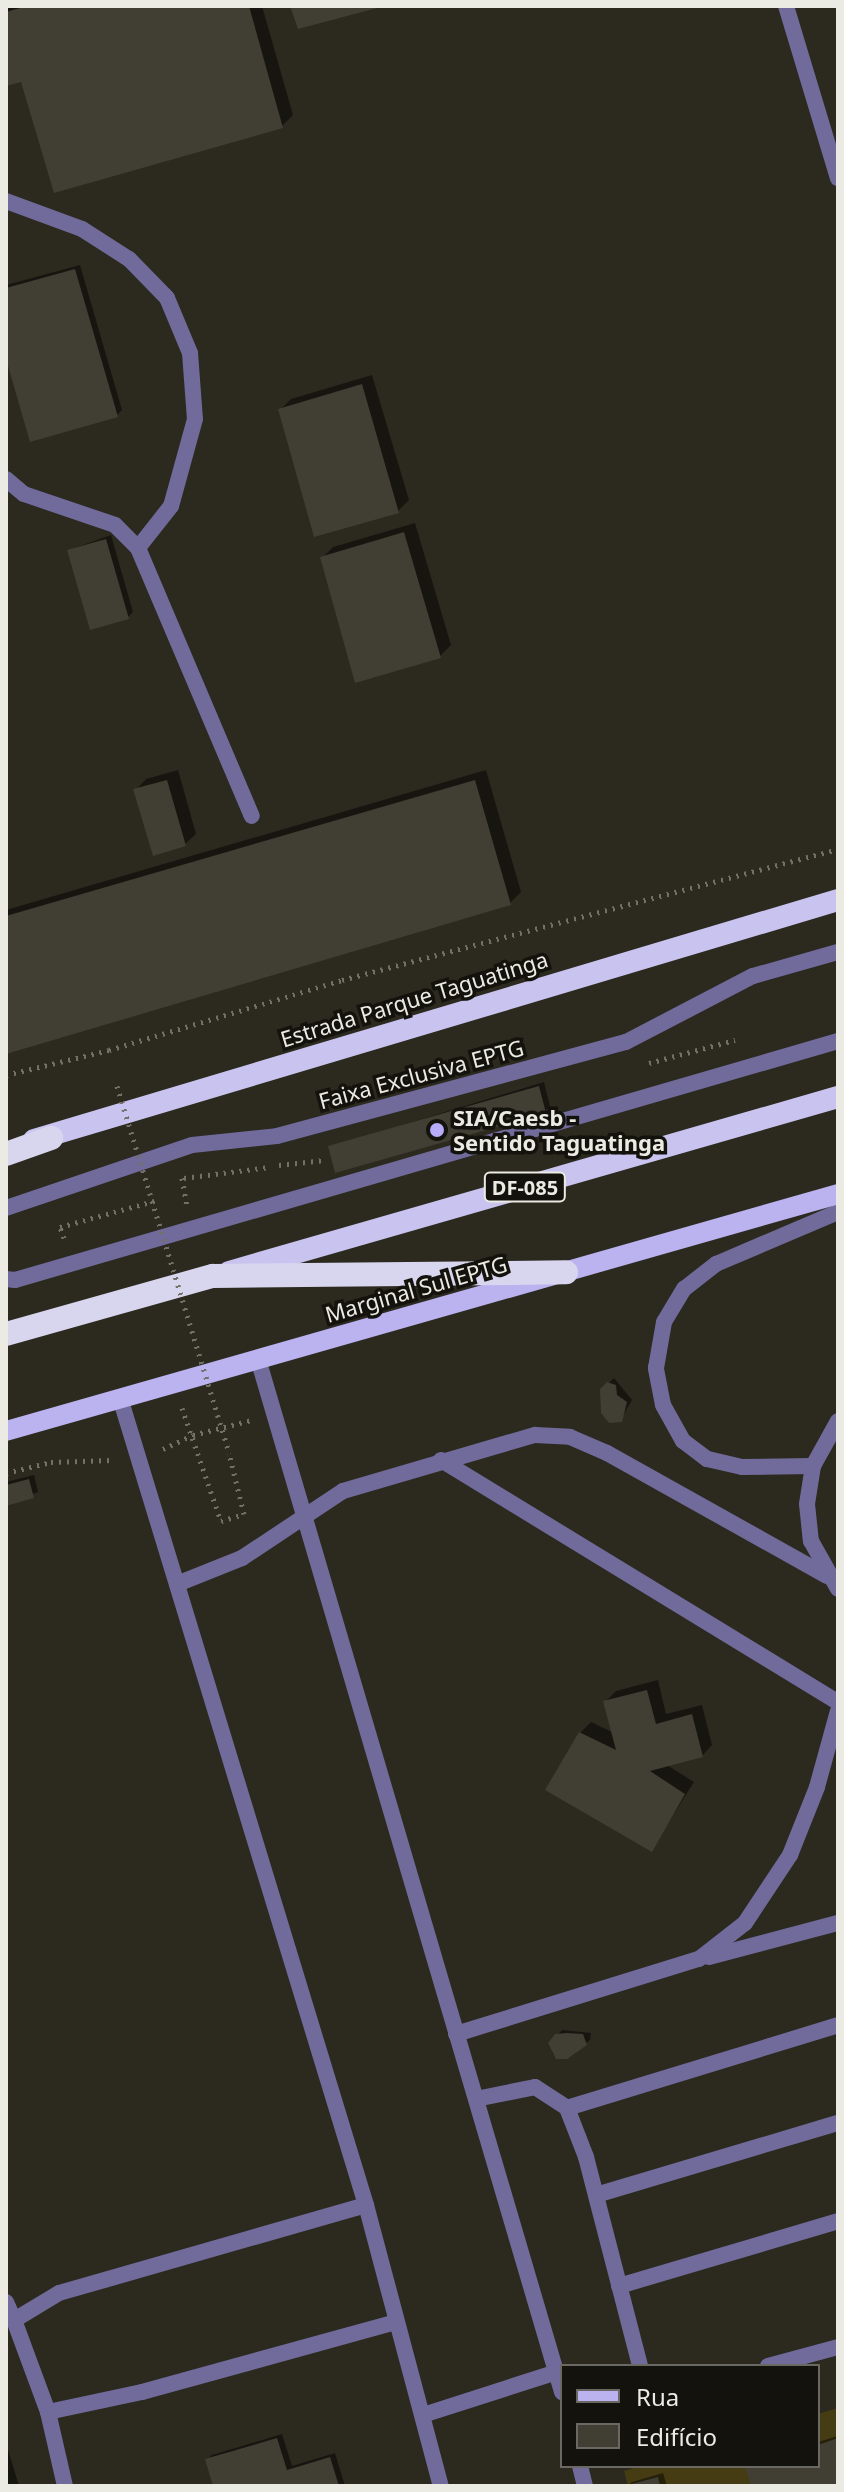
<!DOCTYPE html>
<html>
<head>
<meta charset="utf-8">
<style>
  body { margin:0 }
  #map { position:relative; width:844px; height:2492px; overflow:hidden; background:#2c291f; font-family:"Noto Sans",sans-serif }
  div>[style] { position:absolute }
  .green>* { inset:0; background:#463c13 }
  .shadow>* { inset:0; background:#0007 }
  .building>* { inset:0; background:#413e33 }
  .path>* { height:5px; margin-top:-2.5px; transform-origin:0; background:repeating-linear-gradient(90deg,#727067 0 2px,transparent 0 8px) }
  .service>* { height:16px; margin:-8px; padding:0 8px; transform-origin:8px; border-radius:8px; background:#716b9c }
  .primary>* { height:20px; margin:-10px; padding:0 10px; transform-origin:10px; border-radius:10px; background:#bab3f0 }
  .trunk>* { height:22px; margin:-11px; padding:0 11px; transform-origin:11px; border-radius:11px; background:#c9c4ef }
  .motorway>* { height:24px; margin:-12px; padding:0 12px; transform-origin:12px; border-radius:12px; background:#d8d5ee }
  .path-bridge>* { height:5px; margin-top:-2.5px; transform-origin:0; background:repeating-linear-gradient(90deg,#727067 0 2px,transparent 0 8px) }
  .dots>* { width:22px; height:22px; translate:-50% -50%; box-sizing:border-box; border:4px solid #13120d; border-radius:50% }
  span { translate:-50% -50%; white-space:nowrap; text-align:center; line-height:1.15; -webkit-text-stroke:7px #13120d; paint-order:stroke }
  .shield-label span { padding:2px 6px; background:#13120d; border:2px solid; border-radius:6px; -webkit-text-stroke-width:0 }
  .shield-label { font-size:20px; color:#ebeae3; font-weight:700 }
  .street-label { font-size:22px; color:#ebeae3 }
  .poi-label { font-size:22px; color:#ebeae3; font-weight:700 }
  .left { translate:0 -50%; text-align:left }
  .frame { position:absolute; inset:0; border:8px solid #ebeae3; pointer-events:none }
  .legend { position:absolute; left:560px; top:2364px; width:260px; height:104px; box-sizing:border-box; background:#13120d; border:2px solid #696863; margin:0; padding:10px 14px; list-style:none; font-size:24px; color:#ebeae3 }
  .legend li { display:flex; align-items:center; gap:16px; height:40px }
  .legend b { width:40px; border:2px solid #696863 }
</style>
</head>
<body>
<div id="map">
  <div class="green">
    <div style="clip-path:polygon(838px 2408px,838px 2486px,628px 2486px,624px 2471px,640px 2466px,818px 2466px,818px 2414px)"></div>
  </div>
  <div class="shadow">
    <div style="clip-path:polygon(6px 6px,262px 6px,293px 115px,282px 126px,23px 80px,6px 82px)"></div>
    <div style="clip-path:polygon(80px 265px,122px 410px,117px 415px,6px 352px,6px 285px)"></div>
    <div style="clip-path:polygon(372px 375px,409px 500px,398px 511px,280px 410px,291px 399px)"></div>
    <div style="clip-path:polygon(415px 523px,451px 645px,440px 656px,322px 558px,333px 547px)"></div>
    <div style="clip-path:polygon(111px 535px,133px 612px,128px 617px,69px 550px)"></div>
    <div style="clip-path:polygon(178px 770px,196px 834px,185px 844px,136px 790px,146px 779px)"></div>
    <div style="clip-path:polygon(486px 770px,521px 892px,510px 903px,6px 1052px,6px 910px)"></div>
    <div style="clip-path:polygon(544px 1082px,550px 1106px,545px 1111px,330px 1147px)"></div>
    <div style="clip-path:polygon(614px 1378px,632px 1400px,621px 1419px,602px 1390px)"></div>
    <div style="clip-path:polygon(34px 1475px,38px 1492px,6px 1504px,6px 1482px)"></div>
    <div style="clip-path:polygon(658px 1680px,666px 1714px,702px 1705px,712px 1745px,702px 1756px,667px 1765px,694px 1782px,651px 1850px,580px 1733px,591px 1722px,614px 1733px,605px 1702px,616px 1691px)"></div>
    <div style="clip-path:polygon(562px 2030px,591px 2033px,590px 2040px,569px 2056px,553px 2054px,550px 2044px)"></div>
    <div style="clip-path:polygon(282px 2434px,292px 2466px,335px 2453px,345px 2486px,215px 2486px,207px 2460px,212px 2455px)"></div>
    <div style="clip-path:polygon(838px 2436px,838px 2486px,753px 2486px,749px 2466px,818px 2466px,818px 2442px)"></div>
    <div style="clip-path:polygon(6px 2443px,19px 2486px,6px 2486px)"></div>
    <div style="clip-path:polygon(663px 2473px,667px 2486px,627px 2486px,632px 2482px)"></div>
  </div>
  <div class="building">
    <div style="clip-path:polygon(27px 6px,249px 6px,283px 128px,54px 193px,21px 82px,6px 86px,6px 12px)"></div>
    <div style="clip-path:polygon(290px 6px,381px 6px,381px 7px,298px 29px)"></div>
    <div style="clip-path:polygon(75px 269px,118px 417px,30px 442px,6px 359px,6px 288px)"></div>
    <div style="clip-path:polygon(362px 384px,399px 513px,314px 537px,278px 409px)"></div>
    <div style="clip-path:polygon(404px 532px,441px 658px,355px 683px,320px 557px)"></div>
    <div style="clip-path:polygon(106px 539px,129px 619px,90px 630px,67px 550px)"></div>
    <div style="clip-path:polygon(167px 780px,186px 846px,153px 856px,133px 789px)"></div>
    <div style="clip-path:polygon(475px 780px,511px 905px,6px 1054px,6px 916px)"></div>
    <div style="clip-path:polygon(539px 1086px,546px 1113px,335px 1173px,328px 1146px)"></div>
    <div style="clip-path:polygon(607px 1382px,616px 1385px,617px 1395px,627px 1402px,622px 1422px,609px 1423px,601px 1413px,600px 1389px)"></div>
    <div style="clip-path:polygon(29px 1479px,34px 1498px,6px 1506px,6px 1485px)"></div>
    <div style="clip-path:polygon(647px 1690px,656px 1724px,692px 1714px,703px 1757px,650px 1771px,685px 1794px,652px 1852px,545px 1790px,579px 1732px,616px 1750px,603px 1701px)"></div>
    <div style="clip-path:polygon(567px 2033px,583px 2034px,587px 2045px,567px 2059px,556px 2059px,548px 2043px,555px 2034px)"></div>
    <div style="clip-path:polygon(277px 2438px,287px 2470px,330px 2457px,339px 2486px,213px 2486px,205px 2459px)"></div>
    <div style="clip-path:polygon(838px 2438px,838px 2486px,751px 2486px,745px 2467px,818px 2466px,818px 2445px)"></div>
    <div style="clip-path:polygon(658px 2477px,660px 2486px,628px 2486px,628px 2485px)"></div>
  </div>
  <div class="path">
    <div style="left:649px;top:1063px;width:89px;rotate:-15deg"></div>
    <div style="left:6px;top:1075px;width:106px;rotate:-13.6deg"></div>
    <div style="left:109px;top:1050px;width:243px;rotate:-16.7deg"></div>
    <div style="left:342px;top:980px;width:513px;rotate:-14.79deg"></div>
    <div style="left:279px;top:1165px;width:46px;rotate:-6.2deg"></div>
    <div style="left:182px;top:1178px;width:27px;rotate:80deg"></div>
    <div style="left:184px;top:1178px;width:86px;rotate:-7.4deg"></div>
    <div style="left:64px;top:1238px;width:12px;rotate:-110deg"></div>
    <div style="left:60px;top:1227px;width:98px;rotate:-15.5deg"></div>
    <div style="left:182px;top:1408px;width:120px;rotate:71deg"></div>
    <div style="left:221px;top:1521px;width:24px;rotate:-17deg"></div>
    <div style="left:244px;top:1514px;width:63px;rotate:-103.8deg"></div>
    <div style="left:163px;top:1449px;width:33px;rotate:-25deg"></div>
    <div style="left:193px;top:1435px;width:61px;rotate:-14.3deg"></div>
    <div style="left:6px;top:1473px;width:46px;rotate:-13.7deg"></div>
    <div style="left:51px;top:1462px;width:61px;rotate:-1.9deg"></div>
  </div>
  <div class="service">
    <div style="left:786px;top:6px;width:180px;rotate:73.2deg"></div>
    <div style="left:6px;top:201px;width:81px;rotate:20.2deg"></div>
    <div style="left:82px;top:229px;width:56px;rotate:32.6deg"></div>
    <div style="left:129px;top:259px;width:54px;rotate:45.7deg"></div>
    <div style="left:167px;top:298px;width:60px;rotate:67.3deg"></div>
    <div style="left:190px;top:353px;width:66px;rotate:85.7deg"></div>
    <div style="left:195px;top:419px;width:90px;rotate:105.4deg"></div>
    <div style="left:171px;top:506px;width:53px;rotate:128.2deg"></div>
    <div style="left:6px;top:479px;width:23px;rotate:40deg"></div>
    <div style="left:24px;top:494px;width:96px;rotate:18.8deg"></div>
    <div style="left:115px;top:525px;width:33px;rotate:45deg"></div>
    <div style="left:138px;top:548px;width:291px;rotate:67deg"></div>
    <div style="left:6px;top:1208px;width:196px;rotate:-18.7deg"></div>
    <div style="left:192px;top:1145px;width:85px;rotate:-6deg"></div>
    <div style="left:277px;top:1136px;width:361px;rotate:-15.1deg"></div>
    <div style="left:626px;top:1042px;width:143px;rotate:-27.5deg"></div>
    <div style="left:753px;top:976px;width:88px;rotate:-15.8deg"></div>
    <div style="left:6px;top:1279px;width:9px;rotate:6deg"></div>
    <div style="left:15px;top:1280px;width:857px;rotate:-16.19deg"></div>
    <div style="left:258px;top:1359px;width:1077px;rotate:73.6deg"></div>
    <div style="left:121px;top:1401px;width:841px;rotate:73.05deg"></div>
    <div style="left:366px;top:2205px;width:291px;rotate:75.1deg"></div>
    <div style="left:838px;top:1421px;width:51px;rotate:119.1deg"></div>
    <div style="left:813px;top:1466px;width:38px;rotate:99deg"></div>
    <div style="left:807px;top:1504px;width:37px;rotate:84deg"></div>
    <div style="left:811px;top:1541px;width:55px;rotate:60.6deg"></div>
    <div style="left:441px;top:1460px;width:465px;rotate:31.4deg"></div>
    <div style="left:813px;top:1466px;width:71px;rotate:179.2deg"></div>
    <div style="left:742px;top:1467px;width:36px;rotate:-167deg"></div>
    <div style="left:707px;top:1459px;width:30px;rotate:-143deg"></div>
    <div style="left:683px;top:1441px;width:41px;rotate:-119.1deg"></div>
    <div style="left:663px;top:1405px;width:38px;rotate:-101deg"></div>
    <div style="left:656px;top:1368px;width:47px;rotate:-80.1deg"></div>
    <div style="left:664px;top:1322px;width:39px;rotate:-59deg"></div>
    <div style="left:684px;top:1289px;width:41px;rotate:-38deg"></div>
    <div style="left:716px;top:1264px;width:133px;rotate:-23.1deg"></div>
    <div style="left:177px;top:1584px;width:70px;rotate:-21.8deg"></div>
    <div style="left:242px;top:1558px;width:121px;rotate:-33.6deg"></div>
    <div style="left:343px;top:1491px;width:200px;rotate:-16.3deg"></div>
    <div style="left:535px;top:1435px;width:35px;rotate:3deg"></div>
    <div style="left:570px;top:1437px;width:40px;rotate:23.4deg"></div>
    <div style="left:607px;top:1453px;width:252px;rotate:29.2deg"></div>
    <div style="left:709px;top:1957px;width:133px;rotate:-14.8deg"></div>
    <div style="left:456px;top:2034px;width:254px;rotate:-17.2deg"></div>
    <div style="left:699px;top:1959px;width:58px;rotate:-38deg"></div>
    <div style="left:745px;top:1923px;width:82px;rotate:-56.5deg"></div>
    <div style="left:790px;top:1855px;width:73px;rotate:-68.3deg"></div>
    <div style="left:817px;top:1787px;width:79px;rotate:-74.6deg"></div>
    <div style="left:476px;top:2099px;width:60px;rotate:-11.5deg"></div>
    <div style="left:535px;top:2087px;width:38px;rotate:33deg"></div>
    <div style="left:567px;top:2108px;width:53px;rotate:68.8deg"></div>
    <div style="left:586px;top:2157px;width:216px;rotate:75.5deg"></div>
    <div style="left:567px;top:2108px;width:283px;rotate:-17deg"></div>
    <div style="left:596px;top:2195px;width:252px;rotate:-16.6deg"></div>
    <div style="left:366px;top:2205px;width:319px;rotate:164deg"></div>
    <div style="left:59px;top:2293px;width:52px;rotate:149deg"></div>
    <div style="left:14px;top:2320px;width:98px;rotate:69.7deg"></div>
    <div style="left:48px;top:2412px;width:96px;rotate:-12deg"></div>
    <div style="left:142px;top:2392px;width:263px;rotate:-15.4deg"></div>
    <div style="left:619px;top:2286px;width:228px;rotate:-16.5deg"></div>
    <div style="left:6px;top:2302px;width:20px;rotate:66deg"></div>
    <div style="left:768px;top:2366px;width:73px;rotate:-15.2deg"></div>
    <div style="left:48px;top:2412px;width:76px;rotate:77.1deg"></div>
    <div style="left:423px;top:2415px;width:141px;rotate:-17.8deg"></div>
    <div style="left:580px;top:2466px;width:21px;rotate:76deg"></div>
  </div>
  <div class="primary">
    <div style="left:6px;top:1431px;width:865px;rotate:-15.9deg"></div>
  </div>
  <div class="trunk">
    <div style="left:34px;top:1140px;width:839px;rotate:-16.62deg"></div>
    <div style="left:229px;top:1272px;width:634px;rotate:-16.03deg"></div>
  </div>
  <div class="motorway">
    <div style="left:6px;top:1154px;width:48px;rotate:-19.6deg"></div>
    <div style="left:6px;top:1334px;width:215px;rotate:-15.7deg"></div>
    <div style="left:213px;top:1276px;width:353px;rotate:-0.6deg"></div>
  </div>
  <div class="path-bridge">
    <div style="left:117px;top:1086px;width:384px;rotate:73deg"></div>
  </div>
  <div class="dots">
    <div style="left:437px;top:1130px;background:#b6acf8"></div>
  </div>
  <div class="shield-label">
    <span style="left:525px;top:1187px">DF-085</span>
  </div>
  <div class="street-label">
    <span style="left:414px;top:999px;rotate:-17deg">Estrada Parque Taguatinga</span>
    <span style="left:421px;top:1074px;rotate:-15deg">Faixa Exclusiva EPTG</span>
    <span style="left:416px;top:1289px;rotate:-16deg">Marginal Sul EPTG</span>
  </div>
  <div class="poi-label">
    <span class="left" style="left:453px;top:1130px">SIA/Caesb -<br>Sentido Taguatinga</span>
  </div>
  <div class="frame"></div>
  <ul class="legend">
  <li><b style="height:10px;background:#bab3f0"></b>Rua</li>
  <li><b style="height:22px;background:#413e33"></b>Edifício</li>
  </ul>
</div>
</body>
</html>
